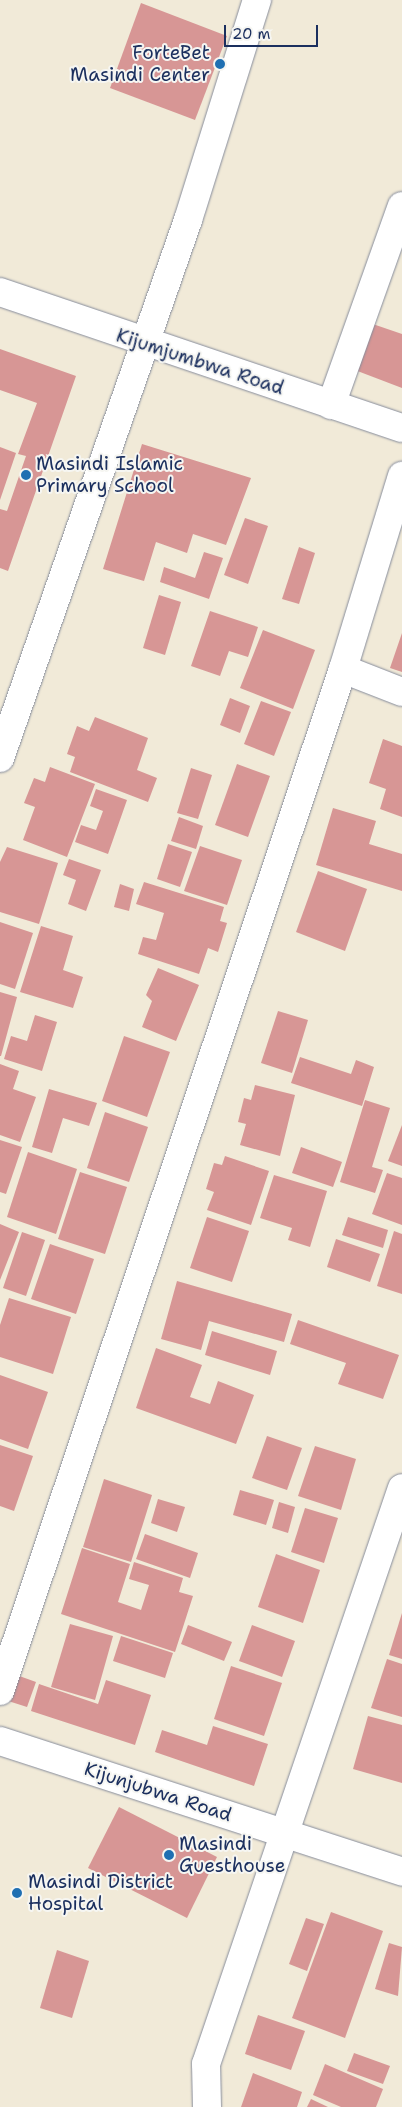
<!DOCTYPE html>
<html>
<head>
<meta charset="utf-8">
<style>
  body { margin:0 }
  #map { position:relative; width:402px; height:2107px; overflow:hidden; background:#f1ead8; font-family:"Shantell Sans",sans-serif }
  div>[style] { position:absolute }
  .building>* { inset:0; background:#d79695 }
  .roads { filter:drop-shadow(0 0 1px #868c9b) drop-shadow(0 0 1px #868c9b) }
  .minor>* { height:28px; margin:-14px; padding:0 14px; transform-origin:14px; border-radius:14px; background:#fff }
  .dots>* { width:14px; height:14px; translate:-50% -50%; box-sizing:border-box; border:2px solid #f6f6f2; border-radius:50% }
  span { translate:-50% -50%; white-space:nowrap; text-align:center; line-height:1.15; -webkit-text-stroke:4px #f6f6f2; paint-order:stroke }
  .poi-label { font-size:19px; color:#1b2f5e }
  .right { translate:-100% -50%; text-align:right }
  .left { translate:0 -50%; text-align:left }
  .street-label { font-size:19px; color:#1b2f5e }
  .scale { position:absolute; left:224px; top:25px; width:94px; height:22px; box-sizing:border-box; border:2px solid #1b2f5e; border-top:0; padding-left:6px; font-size:15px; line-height:18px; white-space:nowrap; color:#1b2f5e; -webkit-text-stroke:4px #f6f6f2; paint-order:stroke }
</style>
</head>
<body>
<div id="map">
  <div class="building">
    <div style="clip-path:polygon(141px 3px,227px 36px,195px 120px,110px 88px)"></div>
    <div style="clip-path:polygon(364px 321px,402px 334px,402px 388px,347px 367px)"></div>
    <div style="clip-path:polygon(0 349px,76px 376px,8px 571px,0 568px,0 509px,7px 511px,26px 456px,18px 454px,37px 403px,0 390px)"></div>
    <div style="clip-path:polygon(142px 444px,251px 478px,226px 545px,193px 534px,187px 553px,156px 542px,144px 581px,103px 569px)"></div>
    <div style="clip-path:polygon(0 447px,16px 453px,0 500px)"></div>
    <div style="clip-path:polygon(245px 518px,268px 526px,248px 584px,224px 575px)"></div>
    <div style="clip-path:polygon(299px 547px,315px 553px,299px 604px,282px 599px)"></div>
    <div style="clip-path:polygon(204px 552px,223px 558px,209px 599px,160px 582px,164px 567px,195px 578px)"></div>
    <div style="clip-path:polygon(159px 595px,181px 602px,165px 655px,143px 648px)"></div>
    <div style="clip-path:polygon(210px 611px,258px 627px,248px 657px,229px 651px,220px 676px,191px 666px)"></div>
    <div style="clip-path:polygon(263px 630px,315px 650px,293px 709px,240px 688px)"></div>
    <div style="clip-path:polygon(402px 633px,402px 672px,390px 668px)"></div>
    <div style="clip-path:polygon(230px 698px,250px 706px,240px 733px,220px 725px)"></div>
    <div style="clip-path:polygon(261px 701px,291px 712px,274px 756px,244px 744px)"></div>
    <div style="clip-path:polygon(95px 717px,148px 738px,137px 770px,157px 778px,148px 802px,70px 772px,75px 757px,67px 754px,77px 726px,89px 731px)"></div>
    <div style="clip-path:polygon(383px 739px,402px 746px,402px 817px,380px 809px,386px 789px,369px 783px)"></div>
    <div style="clip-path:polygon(237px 764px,270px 776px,248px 837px,215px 825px)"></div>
    <div style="clip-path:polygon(50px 767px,95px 784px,67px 857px,23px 840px,35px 807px,24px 803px,34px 778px,45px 782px)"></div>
    <div style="clip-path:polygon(191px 768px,212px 775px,198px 819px,177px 813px)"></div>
    <div style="clip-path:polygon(96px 789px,127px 800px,108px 854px,75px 842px,81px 825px,96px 830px,103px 811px,90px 806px)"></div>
    <div style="clip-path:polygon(333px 808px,376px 821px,369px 844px,402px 854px,402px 891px,316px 865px)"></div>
    <div style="clip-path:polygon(179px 817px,203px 826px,196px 849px,171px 841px)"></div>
    <div style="clip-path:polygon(168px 844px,192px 852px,180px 887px,157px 879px)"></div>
    <div style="clip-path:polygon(200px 846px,242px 860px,227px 905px,184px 891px)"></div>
    <div style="clip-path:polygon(7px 847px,58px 863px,39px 924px,0 912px,0 862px)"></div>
    <div style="clip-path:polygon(69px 859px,101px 870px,86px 911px,68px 904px,76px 880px,63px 875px)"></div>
    <div style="clip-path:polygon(318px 871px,367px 889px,345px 951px,296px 932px)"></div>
    <div style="clip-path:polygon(144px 882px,224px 907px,220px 921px,227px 923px,218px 952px,208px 948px,199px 974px,138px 954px,143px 937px,156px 940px,164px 913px,136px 904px)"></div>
    <div style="clip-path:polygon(120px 884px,134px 889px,129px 911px,114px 907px)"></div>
    <div style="clip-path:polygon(0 922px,33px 933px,15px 989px,0 984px)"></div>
    <div style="clip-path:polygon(41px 926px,73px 936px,63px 970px,83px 977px,73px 1008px,20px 992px)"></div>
    <div style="clip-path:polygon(158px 968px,199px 985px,176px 1041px,142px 1027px,152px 1001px,146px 995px)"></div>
    <div style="clip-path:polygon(0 992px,17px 997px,1px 1056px,0 1056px)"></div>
    <div style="clip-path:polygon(278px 1011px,308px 1020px,292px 1073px,261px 1063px)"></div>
    <div style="clip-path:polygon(35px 1015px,57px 1022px,42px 1071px,4px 1059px,11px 1036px,27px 1041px)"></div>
    <div style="clip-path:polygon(124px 1036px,170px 1052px,147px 1117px,102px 1101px)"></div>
    <div style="clip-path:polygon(300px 1057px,351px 1074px,356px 1060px,374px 1067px,362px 1106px,291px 1083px)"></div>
    <div style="clip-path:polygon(0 1064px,19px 1071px,13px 1089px,36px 1097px,20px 1142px,0 1135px)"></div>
    <div style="clip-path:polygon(255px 1085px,295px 1095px,280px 1156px,240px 1145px,246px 1124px,238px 1122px,244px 1098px,251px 1100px)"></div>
    <div style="clip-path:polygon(49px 1089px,97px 1103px,89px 1126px,63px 1118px,52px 1153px,32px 1147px)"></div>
    <div style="clip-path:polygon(365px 1100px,390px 1108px,372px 1167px,383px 1170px,375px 1193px,340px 1182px)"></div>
    <div style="clip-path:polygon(105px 1112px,148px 1127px,129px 1182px,87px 1168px)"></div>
    <div style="clip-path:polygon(402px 1125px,402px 1166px,388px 1161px)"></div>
    <div style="clip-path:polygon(0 1140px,22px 1147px,6px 1194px,0 1192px)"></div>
    <div style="clip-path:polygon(301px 1147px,342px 1162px,333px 1187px,292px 1173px)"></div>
    <div style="clip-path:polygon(28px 1152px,77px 1169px,56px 1234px,7px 1217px)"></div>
    <div style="clip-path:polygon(225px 1156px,269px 1171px,251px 1225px,207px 1210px,214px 1192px,206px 1189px,214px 1163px,222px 1165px)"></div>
    <div style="clip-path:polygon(80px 1172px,127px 1187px,105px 1254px,58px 1239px)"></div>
    <div style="clip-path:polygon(387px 1173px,402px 1178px,402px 1225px,372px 1214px)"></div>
    <div style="clip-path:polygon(274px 1175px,327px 1191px,310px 1247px,288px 1240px,292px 1228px,260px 1218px)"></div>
    <div style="clip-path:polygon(207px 1217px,249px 1231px,232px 1282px,190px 1268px)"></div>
    <div style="clip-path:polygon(348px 1217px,388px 1230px,383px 1248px,342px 1235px)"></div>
    <div style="clip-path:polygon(0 1224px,19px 1232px,0 1280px)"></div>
    <div style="clip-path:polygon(394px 1231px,402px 1234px,402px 1294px,377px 1286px)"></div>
    <div style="clip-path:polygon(22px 1232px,45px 1240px,26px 1296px,3px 1288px)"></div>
    <div style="clip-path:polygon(336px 1239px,380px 1254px,370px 1282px,327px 1267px)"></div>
    <div style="clip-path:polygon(50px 1244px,94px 1259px,76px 1314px,31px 1299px)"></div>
    <div style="clip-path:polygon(177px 1281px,292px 1314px,284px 1342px,209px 1321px,201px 1350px,161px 1339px)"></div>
    <div style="clip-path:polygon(9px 1298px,71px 1317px,53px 1374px,0 1357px,0 1325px)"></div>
    <div style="clip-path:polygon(298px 1320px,399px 1355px,383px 1399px,338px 1384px,346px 1363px,290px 1344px)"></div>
    <div style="clip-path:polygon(212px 1331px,277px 1351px,270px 1375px,205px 1355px)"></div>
    <div style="clip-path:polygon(156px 1348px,202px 1365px,190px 1397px,210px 1404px,218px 1381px,254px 1395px,236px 1444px,136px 1408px)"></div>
    <div style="clip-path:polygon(0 1375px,48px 1392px,28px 1449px,0 1439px)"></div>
    <div style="clip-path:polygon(267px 1436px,302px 1448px,287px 1490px,252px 1478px)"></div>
    <div style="clip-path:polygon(0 1445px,33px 1456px,14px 1511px,0 1506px)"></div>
    <div style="clip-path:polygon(315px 1446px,356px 1459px,341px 1510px,298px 1496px)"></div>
    <div style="clip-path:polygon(104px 1479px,152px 1495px,131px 1562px,83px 1547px)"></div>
    <div style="clip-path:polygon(240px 1490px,274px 1500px,266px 1525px,233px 1515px)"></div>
    <div style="clip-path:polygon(158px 1499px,185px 1507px,177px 1532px,151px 1523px)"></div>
    <div style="clip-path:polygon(279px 1502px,295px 1507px,288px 1533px,272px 1528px)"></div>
    <div style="clip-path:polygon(305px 1508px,338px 1518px,324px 1563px,291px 1552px)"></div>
    <div style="clip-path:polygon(145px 1534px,198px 1553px,190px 1578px,136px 1559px)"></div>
    <div style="clip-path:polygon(82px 1548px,130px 1564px,118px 1602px,141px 1610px,149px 1585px,129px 1579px,134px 1562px,183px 1578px,179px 1592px,193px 1596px,175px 1652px,61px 1614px)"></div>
    <div style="clip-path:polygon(276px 1554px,320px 1570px,303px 1623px,258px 1607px)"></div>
    <div style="clip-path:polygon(402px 1613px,402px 1659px,389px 1655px)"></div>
    <div style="clip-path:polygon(70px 1624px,113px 1636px,95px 1700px,51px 1687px)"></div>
    <div style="clip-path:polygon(188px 1625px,232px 1642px,224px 1661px,181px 1644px)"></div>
    <div style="clip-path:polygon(252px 1625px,295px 1641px,282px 1677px,239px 1661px)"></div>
    <div style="clip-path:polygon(121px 1636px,173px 1653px,165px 1678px,113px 1661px)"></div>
    <div style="clip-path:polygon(387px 1659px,402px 1664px,402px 1717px,371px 1708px)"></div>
    <div style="clip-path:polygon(231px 1666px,282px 1683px,264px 1736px,214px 1719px)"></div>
    <div style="clip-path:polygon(11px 1673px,36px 1682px,27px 1707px,2px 1699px)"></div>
    <div style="clip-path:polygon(106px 1680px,151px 1695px,135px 1745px,31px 1711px,39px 1684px,98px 1704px)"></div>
    <div style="clip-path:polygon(368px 1716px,402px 1725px,402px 1783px,353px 1769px)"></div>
    <div style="clip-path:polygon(213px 1726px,268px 1744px,254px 1786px,155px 1752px,162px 1730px,207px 1745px)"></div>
    <div style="clip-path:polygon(119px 1807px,217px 1857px,187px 1918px,88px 1868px)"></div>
    <div style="clip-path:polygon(331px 1912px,383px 1931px,345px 2038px,292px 2018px)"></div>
    <div style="clip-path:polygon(306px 1918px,324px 1924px,307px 1971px,289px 1964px)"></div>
    <div style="clip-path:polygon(389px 1943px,402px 1947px,398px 1996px,375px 1989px)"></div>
    <div style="clip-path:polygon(57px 1950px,89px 1961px,72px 2018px,40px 2008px)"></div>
    <div style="clip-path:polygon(258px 2015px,305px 2031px,291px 2070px,245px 2054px)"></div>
    <div style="clip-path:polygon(354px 2053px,390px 2066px,383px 2084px,347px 2071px)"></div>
    <div style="clip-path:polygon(325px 2064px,383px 2089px,376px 2107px,341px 2107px,313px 2095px)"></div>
    <div style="clip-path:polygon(253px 2073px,302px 2092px,297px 2107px,241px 2107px)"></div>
    <div style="clip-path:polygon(311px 2099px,328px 2107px,307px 2107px)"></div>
  </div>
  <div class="roads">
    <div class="minor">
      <div style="left:0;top:292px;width:424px;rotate:18.7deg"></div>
      <div style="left:331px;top:405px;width:211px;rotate:-70.4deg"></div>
      <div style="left:343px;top:669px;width:63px;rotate:21.3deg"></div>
      <div style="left:0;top:758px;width:570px;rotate:-70.74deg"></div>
      <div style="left:188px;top:220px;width:231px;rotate:-72.6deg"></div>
      <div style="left:0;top:1691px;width:1078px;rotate:-71.45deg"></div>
      <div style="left:343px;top:669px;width:202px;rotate:-73deg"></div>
      <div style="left:0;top:1741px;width:423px;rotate:18deg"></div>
      <div style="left:207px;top:2107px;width:43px;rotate:-91.3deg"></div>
      <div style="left:206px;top:2064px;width:608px;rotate:-71.21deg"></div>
    </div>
  </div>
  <div class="dots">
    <div style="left:220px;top:64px;background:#1f6fb2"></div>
    <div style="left:26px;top:475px;background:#1f6fb2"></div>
    <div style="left:169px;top:1855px;background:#1f6fb2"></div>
    <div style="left:17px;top:1893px;background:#1f6fb2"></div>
  </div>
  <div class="poi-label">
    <span class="right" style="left:210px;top:64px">ForteBet<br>Masindi Center</span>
    <span class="left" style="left:36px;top:475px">Masindi Islamic<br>Primary School</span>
    <span class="left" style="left:179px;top:1855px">Masindi<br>Guesthouse</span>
    <span class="left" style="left:28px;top:1893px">Masindi District<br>Hospital</span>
  </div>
  <div class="street-label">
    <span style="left:200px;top:362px;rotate:18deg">Kijumjumbwa Road</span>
    <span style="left:158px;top:1792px;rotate:18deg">Kijunjubwa Road</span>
  </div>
  <div class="scale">20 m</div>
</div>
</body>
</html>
